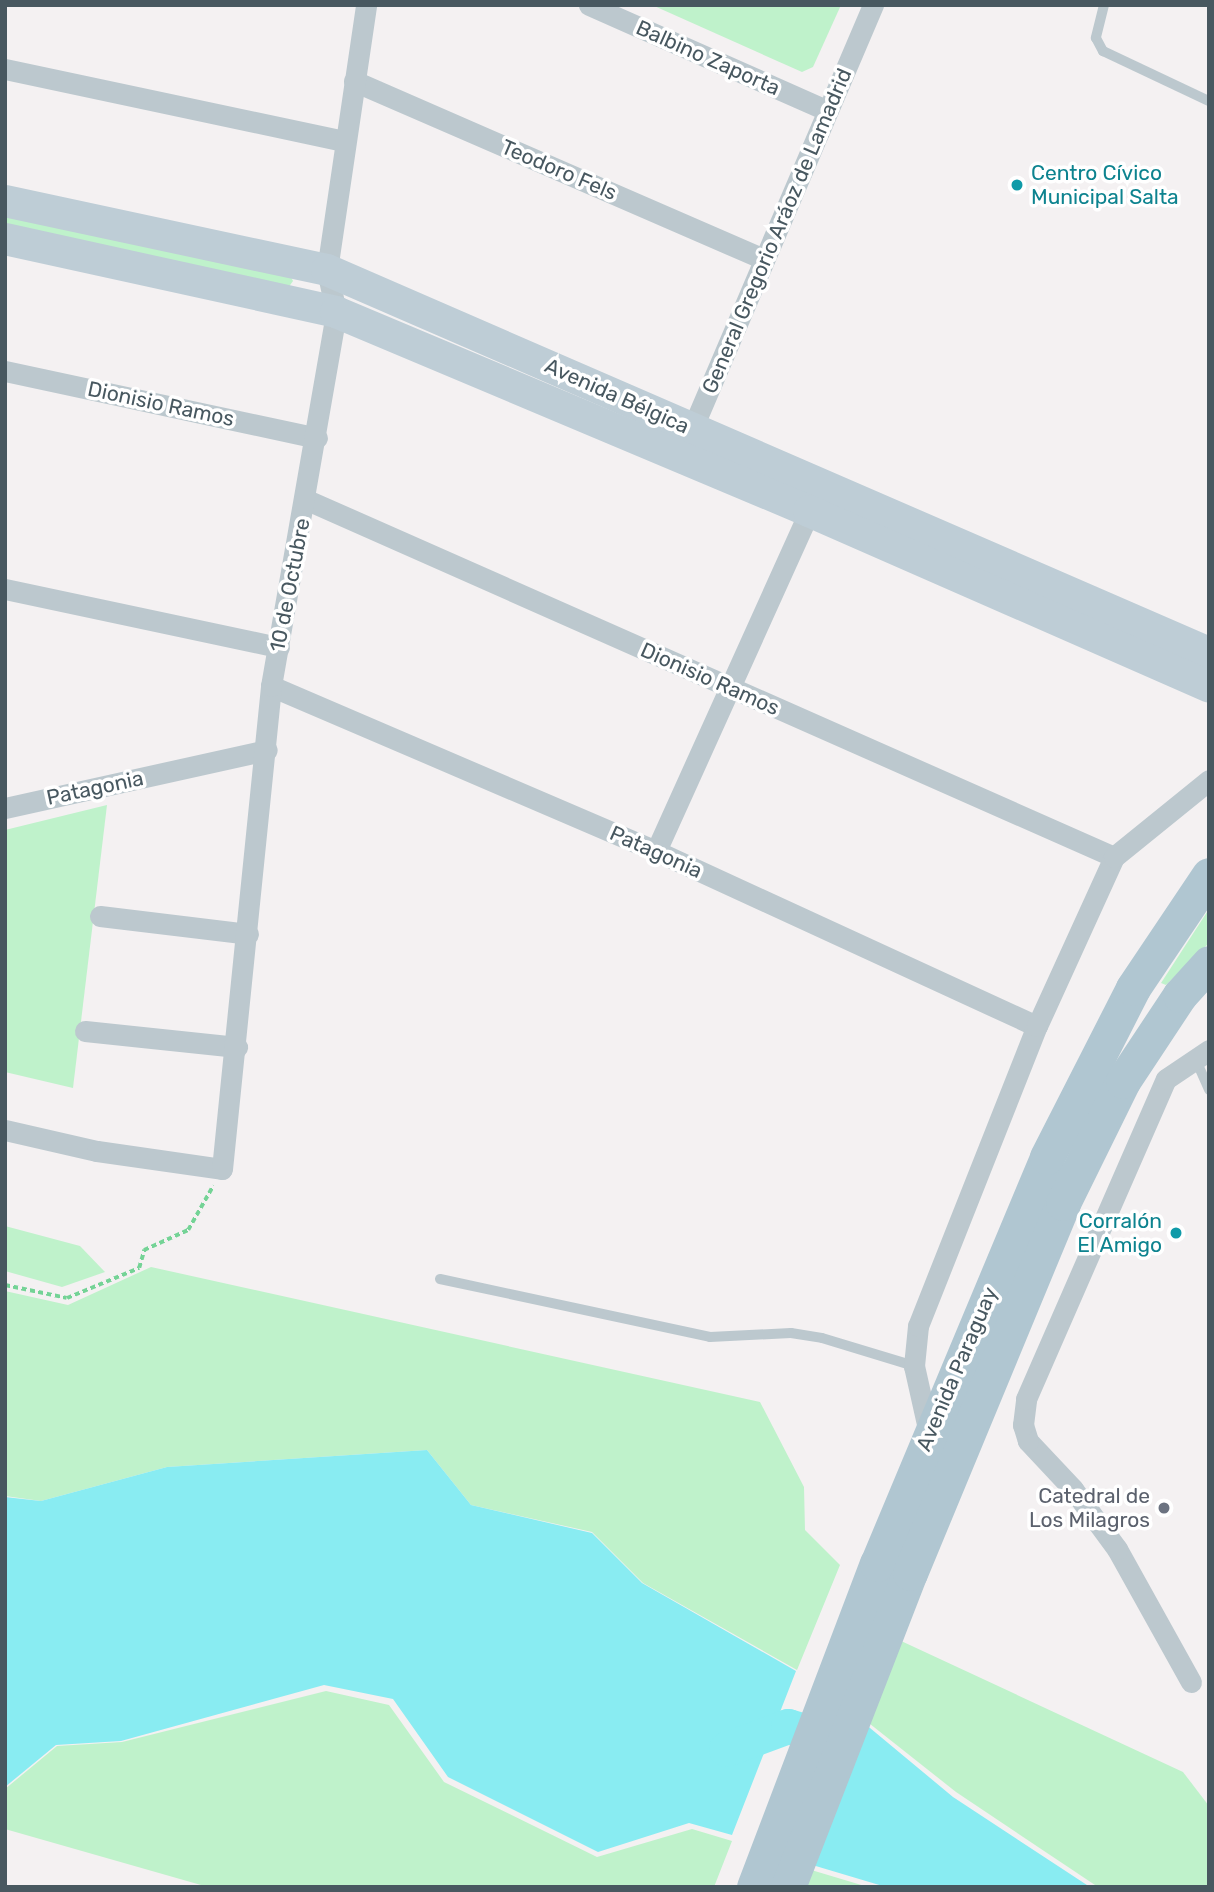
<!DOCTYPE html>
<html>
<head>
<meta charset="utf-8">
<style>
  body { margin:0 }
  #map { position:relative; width:1214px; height:1892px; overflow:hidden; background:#f4f1f2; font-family:Rubik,sans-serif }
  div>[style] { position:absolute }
  .green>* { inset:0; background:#bff2cb }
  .water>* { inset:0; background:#89ecf2 }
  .river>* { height:35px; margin:-17.5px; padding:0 17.5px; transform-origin:17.5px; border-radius:17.5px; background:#89ecf2 }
  .path>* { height:3.5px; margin-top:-1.75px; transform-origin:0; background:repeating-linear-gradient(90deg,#74d396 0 5px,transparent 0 8.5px) }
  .service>* { height:10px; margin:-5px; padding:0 5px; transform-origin:5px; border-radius:5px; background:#bcc8ce }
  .minor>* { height:21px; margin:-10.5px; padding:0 10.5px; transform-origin:10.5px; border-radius:10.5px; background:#bcc8ce }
  .secondary>* { height:32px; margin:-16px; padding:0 16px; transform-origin:16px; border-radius:16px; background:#becdd6 }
  .primary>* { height:35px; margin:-17.5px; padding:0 17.5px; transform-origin:17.5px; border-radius:17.5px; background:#b0c6d1 }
  .dots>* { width:19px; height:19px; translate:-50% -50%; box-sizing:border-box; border:4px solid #fff; border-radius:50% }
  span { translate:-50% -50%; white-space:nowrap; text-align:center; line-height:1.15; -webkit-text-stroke:7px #fff; paint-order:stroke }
  .street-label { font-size:21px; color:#485860 }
  .culture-label { font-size:21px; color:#0d838f }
  .left { translate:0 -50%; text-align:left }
  .right { translate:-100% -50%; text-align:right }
  .worship-label { font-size:21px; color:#5b616d }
  .frame { position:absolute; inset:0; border:7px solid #485860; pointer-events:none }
</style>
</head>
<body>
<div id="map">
  <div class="green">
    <div style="clip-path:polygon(652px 5px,841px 5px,813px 67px,802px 72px)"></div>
    <div style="clip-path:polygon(5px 212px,291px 277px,293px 281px,288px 288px,5px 227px)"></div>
    <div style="clip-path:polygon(107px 805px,73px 1088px,5px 1072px,5px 830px)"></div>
    <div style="clip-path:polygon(1209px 909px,1209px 943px,1166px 985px,1161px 983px)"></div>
    <div style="clip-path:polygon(5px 1226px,80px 1246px,105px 1272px,62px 1287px,5px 1271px)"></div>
    <div style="clip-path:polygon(151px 1267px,760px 1402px,804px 1487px,805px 1530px,840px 1565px,797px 1670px,643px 1583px,592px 1532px,471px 1505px,427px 1450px,167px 1467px,41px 1501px,5px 1496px,5px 1291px,68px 1305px)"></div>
    <div style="clip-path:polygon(899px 1640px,1183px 1772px,1209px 1806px,1209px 1887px,1098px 1887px,956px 1792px,865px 1720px)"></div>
    <div style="clip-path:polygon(326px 1691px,389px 1705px,444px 1782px,597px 1857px,692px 1829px,732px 1841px,714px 1887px,208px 1887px,5px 1829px,5px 1789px,57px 1746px,122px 1742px)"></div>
    <div style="clip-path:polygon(808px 1869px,868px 1887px,802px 1887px)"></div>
  </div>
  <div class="water">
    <div style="clip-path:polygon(427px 1450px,471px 1505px,592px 1533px,642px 1583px,796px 1671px,732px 1835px,689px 1823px,598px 1852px,448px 1777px,393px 1699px,324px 1685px,121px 1741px,56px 1745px,5px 1787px,5px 1497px,41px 1501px,167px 1467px)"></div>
    <div style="clip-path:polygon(864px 1723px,953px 1797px,1090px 1887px,886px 1887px,809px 1864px)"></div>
  </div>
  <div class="river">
    <div style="left:726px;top:1749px;width:66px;rotate:-20.4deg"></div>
    <div style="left:788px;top:1726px;width:56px;rotate:16.5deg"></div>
  </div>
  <div class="path">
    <div style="left:5px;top:1285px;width:63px;rotate:11.8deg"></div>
    <div style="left:67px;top:1298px;width:78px;rotate:-22.6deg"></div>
    <div style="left:139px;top:1268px;width:19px;rotate:-74deg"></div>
    <div style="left:144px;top:1250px;width:48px;rotate:-24.4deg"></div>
    <div style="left:188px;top:1230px;width:51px;rotate:-60.4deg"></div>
  </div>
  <div class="service">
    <div style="left:1104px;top:5px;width:34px;rotate:104deg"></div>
    <div style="left:1096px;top:38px;width:15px;rotate:62deg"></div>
    <div style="left:1103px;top:51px;width:117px;rotate:25.3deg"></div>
    <div style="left:1195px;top:1058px;width:35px;rotate:66deg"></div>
    <div style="left:440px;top:1279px;width:276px;rotate:12.1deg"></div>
    <div style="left:710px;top:1337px;width:81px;rotate:-2.8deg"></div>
    <div style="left:791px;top:1333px;width:31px;rotate:9deg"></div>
    <div style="left:822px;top:1338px;width:96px;rotate:16.9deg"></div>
  </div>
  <div class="minor">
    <div style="left:589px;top:5px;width:261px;rotate:23.9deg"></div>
    <div style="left:5px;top:69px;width:347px;rotate:12deg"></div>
    <div style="left:354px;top:81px;width:447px;rotate:23.5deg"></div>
    <div style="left:5px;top:371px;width:319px;rotate:12.1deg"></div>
    <div style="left:687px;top:441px;width:474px;rotate:-66.9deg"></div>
    <div style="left:307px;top:500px;width:882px;rotate:23.86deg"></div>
    <div style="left:5px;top:589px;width:280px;rotate:12deg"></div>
    <div style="left:271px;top:686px;width:419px;rotate:23.2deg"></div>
    <div style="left:656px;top:851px;width:419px;rotate:24.7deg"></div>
    <div style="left:5px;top:808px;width:268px;rotate:-12.5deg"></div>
    <div style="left:656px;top:851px;width:384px;rotate:-65.7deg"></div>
    <div style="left:100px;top:916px;width:149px;rotate:6.9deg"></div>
    <div style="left:85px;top:1031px;width:153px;rotate:6deg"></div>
    <div style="left:5px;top:1130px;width:94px;rotate:12.9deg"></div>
    <div style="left:97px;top:1151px;width:126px;rotate:8.2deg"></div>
    <div style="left:222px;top:1169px;width:485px;rotate:-84.2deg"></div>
    <div style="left:271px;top:686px;width:380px;rotate:-80.1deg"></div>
    <div style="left:336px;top:312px;width:43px;rotate:-102.1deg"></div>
    <div style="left:327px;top:270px;width:268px;rotate:-81.6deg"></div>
    <div style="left:929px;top:1433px;width:69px;rotate:-102.6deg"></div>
    <div style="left:914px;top:1366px;width:40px;rotate:-84.3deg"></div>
    <div style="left:918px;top:1326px;width:323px;rotate:-68.4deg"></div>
    <div style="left:1037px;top:1026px;width:186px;rotate:-65.5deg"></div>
    <div style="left:1114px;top:857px;width:122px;rotate:-39deg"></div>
    <div style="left:1191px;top:1682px;width:152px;rotate:-119.1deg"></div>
    <div style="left:1117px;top:1549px;width:74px;rotate:-126.3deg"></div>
    <div style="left:1073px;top:1489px;width:66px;rotate:-133.2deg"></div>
    <div style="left:1028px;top:1441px;width:17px;rotate:-107deg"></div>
    <div style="left:1023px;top:1425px;width:26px;rotate:-83deg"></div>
    <div style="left:1026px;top:1399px;width:349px;rotate:-66.4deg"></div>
    <div style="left:1166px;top:1079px;width:52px;rotate:-34deg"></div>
  </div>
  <div class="secondary">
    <div style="left:5px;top:201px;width:329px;rotate:12.1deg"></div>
    <div style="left:327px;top:270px;width:962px;rotate:23.47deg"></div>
    <div style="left:5px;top:239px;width:339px;rotate:12.4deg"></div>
    <div style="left:336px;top:312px;width:513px;rotate:22.82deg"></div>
    <div style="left:809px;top:511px;width:437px;rotate:23.7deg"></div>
  </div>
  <div class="primary">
    <div style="left:754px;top:1887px;width:346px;rotate:-69.2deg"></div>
    <div style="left:877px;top:1564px;width:441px;rotate:-67.3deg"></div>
    <div style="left:1047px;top:1157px;width:190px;rotate:-63deg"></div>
    <div style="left:1133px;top:988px;width:136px;rotate:-56.1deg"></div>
    <div style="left:788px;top:1887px;width:337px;rotate:-68.8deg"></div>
    <div style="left:910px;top:1573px;width:400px;rotate:-67.5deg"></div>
    <div style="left:1063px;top:1203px;width:136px;rotate:-63.8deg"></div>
    <div style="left:1123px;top:1081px;width:103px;rotate:-56.5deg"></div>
    <div style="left:1180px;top:995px;width:43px;rotate:-47.8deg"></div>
  </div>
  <div class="dots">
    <div style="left:1017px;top:185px;background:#0f9aa8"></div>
    <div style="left:1176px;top:1233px;background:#0f9aa8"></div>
    <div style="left:1164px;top:1508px;background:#6b7280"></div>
  </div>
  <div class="street-label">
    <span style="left:708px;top:58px;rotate:24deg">Balbino Zaporta</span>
    <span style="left:559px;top:170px;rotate:23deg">Teodoro Fels</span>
    <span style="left:777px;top:231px;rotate:-67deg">General Gregorio Aráoz de Lamadrid</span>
    <span style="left:617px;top:396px;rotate:24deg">Avenida Bélgica</span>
    <span style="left:161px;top:404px;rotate:12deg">Dionisio Ramos</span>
    <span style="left:290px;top:585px;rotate:-79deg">10 de Octubre</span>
    <span style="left:710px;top:679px;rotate:24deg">Dionisio Ramos</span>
    <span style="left:95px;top:788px;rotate:-12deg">Patagonia</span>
    <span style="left:656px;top:852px;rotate:24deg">Patagonia</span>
    <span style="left:957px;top:1369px;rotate:-67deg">Avenida Paraguay</span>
  </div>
  <div class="culture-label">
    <span class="left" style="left:1031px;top:185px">Centro Cívico<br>Municipal Salta</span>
    <span class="right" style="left:1162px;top:1233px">Corralón<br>El Amigo</span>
  </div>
  <div class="worship-label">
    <span class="right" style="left:1150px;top:1508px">Catedral de<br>Los Milagros</span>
  </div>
  <div class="frame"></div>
</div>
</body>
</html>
